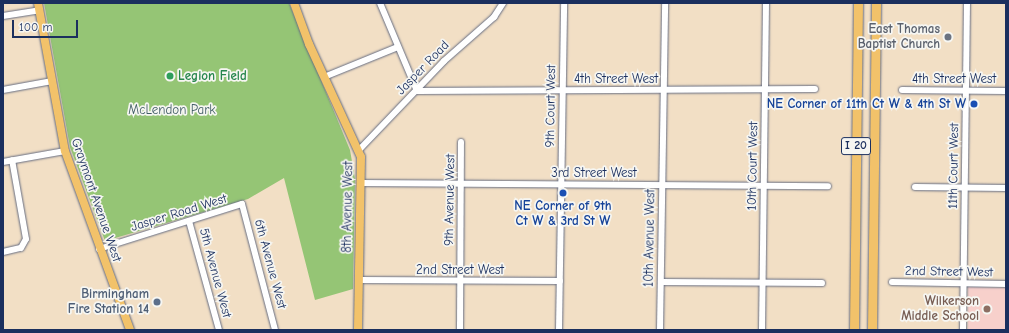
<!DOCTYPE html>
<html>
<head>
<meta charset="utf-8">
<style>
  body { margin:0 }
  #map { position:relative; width:1009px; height:333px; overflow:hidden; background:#f2dfc5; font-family:"Comic Neue",sans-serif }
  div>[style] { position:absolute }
  .built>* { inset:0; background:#f7d0cb }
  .green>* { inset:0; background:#95c575 }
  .roads { filter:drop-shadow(0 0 1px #666d82) drop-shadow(0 0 1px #666d82) }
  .minor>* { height:6px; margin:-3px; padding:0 3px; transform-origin:3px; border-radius:3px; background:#fff }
  .major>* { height:8px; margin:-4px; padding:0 4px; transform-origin:4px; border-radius:4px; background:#f2c26a }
  .highway>* { height:9px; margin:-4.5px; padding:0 4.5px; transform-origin:4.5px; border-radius:4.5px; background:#f2c26a }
  .dots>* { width:11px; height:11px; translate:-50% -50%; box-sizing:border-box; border:2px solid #f6f6f2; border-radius:50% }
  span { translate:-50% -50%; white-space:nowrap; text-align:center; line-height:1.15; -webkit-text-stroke:3.5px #f6f6f2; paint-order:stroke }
  .shield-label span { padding:1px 3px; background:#f6f6f2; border:1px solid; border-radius:3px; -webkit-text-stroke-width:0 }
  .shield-label { font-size:12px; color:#1b2f5e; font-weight:700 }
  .worship-label { font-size:13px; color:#5b616d; font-weight:700 }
  .right { translate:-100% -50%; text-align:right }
  .street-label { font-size:13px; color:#1b2f5e }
  .leisure-label { font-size:13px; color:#27864d; font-weight:700 }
  .left { translate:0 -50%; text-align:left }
  .transit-label { font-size:13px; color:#164399; font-weight:700 }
  .park-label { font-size:13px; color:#405c65 }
  .service-label { font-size:13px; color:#4e5e75; font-weight:700 }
  .education-label { font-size:13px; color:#785e54; font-weight:700 }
  .frame { position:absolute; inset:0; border:4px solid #1b2f5e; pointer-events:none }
  .scale { position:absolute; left:12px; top:20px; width:66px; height:18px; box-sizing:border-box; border:2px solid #1b2f5e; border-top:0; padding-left:5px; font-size:12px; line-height:14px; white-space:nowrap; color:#1b2f5e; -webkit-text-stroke:3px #f6f6f2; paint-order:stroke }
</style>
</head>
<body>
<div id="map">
  <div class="built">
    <div style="clip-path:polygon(968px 287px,1006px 288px,1006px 330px,968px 330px)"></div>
  </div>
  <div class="green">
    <div style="clip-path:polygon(44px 3px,289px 3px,350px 150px,355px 179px,353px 289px,315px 300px,284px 178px,248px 199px,105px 241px,70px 147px)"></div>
  </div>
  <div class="roads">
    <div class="minor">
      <div style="left:380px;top:3px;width:95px;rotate:67.2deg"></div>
      <div style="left:417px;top:91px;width:398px;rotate:-0.3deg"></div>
      <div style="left:3px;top:16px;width:37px;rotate:-9deg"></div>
      <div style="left:324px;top:77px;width:80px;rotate:-22.1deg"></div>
      <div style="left:3px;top:90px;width:50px;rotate:-10.4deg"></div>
      <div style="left:902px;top:90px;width:104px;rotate:0.6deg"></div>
      <div style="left:359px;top:150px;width:123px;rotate:-46.3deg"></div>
      <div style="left:444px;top:61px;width:67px;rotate:-41.3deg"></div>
      <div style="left:494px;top:17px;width:17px;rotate:-57deg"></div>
      <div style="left:3px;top:162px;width:63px;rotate:-10.1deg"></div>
      <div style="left:361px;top:183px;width:467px;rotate:0.4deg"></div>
      <div style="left:915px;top:187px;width:91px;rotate:0.6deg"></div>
      <div style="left:189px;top:221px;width:113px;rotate:74.6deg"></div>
      <div style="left:99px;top:249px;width:150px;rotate:-17.5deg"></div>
      <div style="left:242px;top:204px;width:130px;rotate:75.3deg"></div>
      <div style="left:3px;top:252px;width:18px;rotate:-13deg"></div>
      <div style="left:21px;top:248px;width:10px;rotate:-61deg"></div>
      <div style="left:26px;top:239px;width:80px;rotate:-100deg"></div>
      <div style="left:359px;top:280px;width:201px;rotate:0.3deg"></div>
      <div style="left:661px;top:282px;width:161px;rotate:0.4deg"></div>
      <div style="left:892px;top:282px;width:114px;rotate:1deg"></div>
      <div style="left:460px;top:330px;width:188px;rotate:-89.7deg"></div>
      <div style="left:559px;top:330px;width:327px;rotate:-89.1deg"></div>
      <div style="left:660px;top:330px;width:327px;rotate:-89.1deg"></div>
      <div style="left:762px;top:330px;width:327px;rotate:-89.3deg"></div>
      <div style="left:963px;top:330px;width:327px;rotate:-89.3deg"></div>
    </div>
    <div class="major">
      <div style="left:38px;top:3px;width:150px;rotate:79.7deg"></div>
      <div style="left:65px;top:151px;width:190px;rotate:70deg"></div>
      <div style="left:294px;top:3px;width:44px;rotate:69.9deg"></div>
      <div style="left:309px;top:44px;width:124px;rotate:65.3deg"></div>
      <div style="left:361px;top:157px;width:173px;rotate:91deg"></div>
    </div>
    <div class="highway">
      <div style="left:854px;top:330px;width:327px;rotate:-89.3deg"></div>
      <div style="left:872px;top:330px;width:327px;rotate:-89.3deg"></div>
    </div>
  </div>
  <div class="dots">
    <div style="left:948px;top:37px;background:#6b7280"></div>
    <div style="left:170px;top:76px;background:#2e9e5b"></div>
    <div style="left:974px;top:104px;background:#1a4fb4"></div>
    <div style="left:563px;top:193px;background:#1a4fb4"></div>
    <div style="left:157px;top:302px;background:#5c6f8a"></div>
    <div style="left:987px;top:309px;background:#8d6e63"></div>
  </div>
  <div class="shield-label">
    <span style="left:856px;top:146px">I 20</span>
  </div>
  <div class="worship-label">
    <span class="right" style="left:940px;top:37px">East Thomas<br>Baptist Church</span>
  </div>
  <div class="street-label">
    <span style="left:423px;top:68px;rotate:-46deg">Jasper Road</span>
    <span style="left:616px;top:79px">4th Street West</span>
    <span style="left:954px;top:79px">4th Street West</span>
    <span style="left:551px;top:106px;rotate:-89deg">9th Court West</span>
    <span style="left:753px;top:166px;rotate:-89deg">10th Court West</span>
    <span style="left:954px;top:166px;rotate:-89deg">11th Court West</span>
    <span style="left:594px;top:173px">3rd Street West</span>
    <span style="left:96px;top:200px;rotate:71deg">Graymont Avenue West</span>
    <span style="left:450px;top:200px;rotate:-89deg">9th Avenue West</span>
    <span style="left:348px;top:207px;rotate:-89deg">8th Avenue West</span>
    <span style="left:179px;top:213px;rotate:-17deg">Jasper Road West</span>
    <span style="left:650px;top:238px;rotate:-89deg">10th Avenue West</span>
    <span style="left:270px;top:264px;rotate:75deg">6th Avenue West</span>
    <span style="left:460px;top:270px">2nd Street West</span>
    <span style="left:949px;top:272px;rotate:1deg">2nd Street West</span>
    <span style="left:215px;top:273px;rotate:75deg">5th Avenue West</span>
  </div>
  <div class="leisure-label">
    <span class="left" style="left:178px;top:76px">Legion Field</span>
  </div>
  <div class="transit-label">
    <span class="right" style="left:966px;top:104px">NE Corner of 11th Ct W &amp; 4th St W</span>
    <span style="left:563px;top:214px">NE Corner of 9th<br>Ct W &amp; 3rd St W</span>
  </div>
  <div class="park-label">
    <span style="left:172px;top:110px">McLendon Park</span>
  </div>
  <div class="service-label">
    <span class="right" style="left:149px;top:302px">Birmingham<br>Fire Station 14</span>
  </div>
  <div class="education-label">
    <span class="right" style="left:979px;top:309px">Wilkerson<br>Middle School</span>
  </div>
  <div class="frame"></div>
  <div class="scale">100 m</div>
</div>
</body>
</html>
